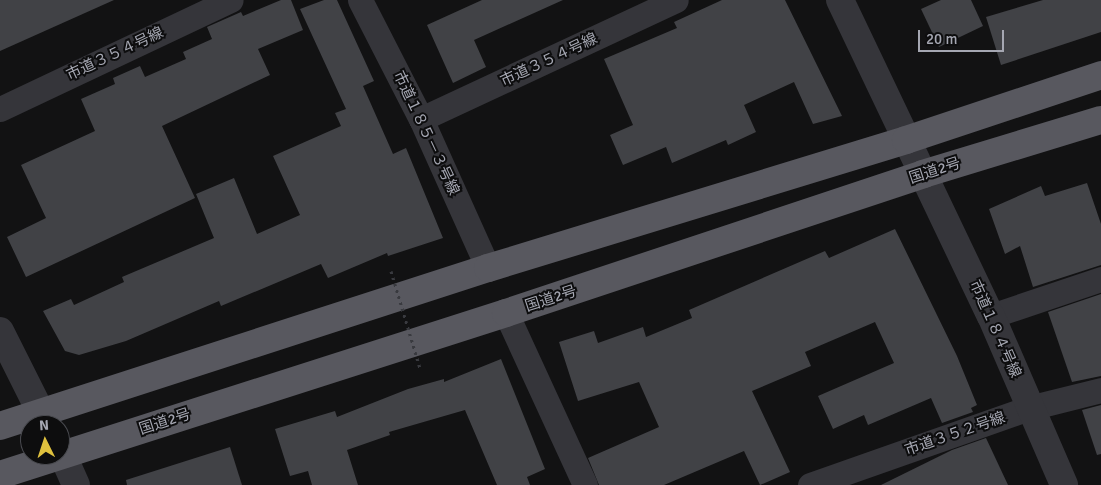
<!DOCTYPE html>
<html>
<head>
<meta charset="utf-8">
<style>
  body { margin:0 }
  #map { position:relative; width:1101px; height:485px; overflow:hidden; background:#121213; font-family:Signika,"Noto Sans JP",sans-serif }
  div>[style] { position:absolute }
  .building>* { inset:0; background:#414246 }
  .minor>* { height:25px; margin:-12.5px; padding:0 12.5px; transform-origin:12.5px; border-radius:12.5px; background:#35353a }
  .tertiary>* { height:28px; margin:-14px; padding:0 14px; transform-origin:14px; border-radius:14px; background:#35353a }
  .trunk>* { height:28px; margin:-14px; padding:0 14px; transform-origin:14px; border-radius:14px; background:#58585f }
  .path-bridge>* { height:3px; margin-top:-1.5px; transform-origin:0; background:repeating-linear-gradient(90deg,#393a3f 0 2.5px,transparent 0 6.5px) }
  span { translate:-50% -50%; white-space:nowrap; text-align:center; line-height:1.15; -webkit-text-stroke:4px #0d0d0e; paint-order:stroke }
  .street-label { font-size:15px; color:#a5a7b2 }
  .north { position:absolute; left:20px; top:415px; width:50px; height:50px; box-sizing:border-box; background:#0d0d0e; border:1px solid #4a4b50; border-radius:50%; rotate:356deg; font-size:14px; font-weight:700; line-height:20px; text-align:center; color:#a5a7b2 }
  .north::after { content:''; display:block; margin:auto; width:18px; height:22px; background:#dfc13e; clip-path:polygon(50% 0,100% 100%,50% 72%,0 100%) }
  .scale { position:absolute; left:918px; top:30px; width:86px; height:22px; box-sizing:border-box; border:2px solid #a5a7b2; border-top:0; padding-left:6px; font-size:15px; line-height:18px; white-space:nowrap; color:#a5a7b2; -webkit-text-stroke:4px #0d0d0e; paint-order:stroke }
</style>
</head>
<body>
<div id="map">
  <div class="building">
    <div style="clip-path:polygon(0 0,114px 0,0 51px)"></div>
    <div style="clip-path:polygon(281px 0,291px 0,303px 30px,258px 49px,270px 75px,162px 126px,195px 198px,26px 277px,7px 237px,46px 218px,21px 165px,95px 131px,81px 99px,115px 84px,113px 78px,140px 66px,145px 77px,186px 59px,183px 52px,212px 39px,207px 27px,241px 12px,243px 16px)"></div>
    <div style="clip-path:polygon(324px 0,337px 0,374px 81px,363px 86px,393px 154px,406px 148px,443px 238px,388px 256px,387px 253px,328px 278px,321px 264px,221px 306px,219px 301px,126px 341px,79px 355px,65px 351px,43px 311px,71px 299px,74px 305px,124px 282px,122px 277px,214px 238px,196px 194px,234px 178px,257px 234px,300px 215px,273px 156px,341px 126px,335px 113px,346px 109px,300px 9px)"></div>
    <div style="clip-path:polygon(482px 0,563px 0,474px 40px,486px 67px,453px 83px,427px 25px)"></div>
    <div style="clip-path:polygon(722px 0,785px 0,842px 116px,813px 124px,794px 82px,744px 105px,756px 132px,728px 145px,726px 140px,672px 163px,666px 147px,623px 165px,610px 135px,633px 125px,604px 59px,677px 28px,674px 22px)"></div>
    <div style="clip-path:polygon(941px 0,971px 0,983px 26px,939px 47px,921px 9px)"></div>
    <div style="clip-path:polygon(1043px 0,1101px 0,1101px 32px,1001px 65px,986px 17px)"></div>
    <div style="clip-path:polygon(1087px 183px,1101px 224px,1101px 265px,1033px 287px,1020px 246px,1005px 254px,989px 209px,1041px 186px,1045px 196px)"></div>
    <div style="clip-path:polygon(895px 229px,957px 356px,977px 405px,971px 408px,973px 412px,942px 423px,931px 398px,868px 425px,864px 415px,833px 429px,818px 396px,894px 363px,875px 322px,805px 352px,811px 366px,752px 391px,790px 472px,760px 485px,744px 451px,664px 485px,599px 485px,588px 458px,659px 427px,639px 382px,578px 401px,559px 342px,594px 331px,598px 343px,643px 327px,646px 337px,692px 318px,689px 310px,825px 251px,829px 258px)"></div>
    <div style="clip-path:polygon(1101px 294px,1101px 376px,1072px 382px,1048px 312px)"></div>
    <div style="clip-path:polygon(501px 359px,545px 469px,527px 477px,530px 485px,497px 485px,465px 410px,389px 432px,390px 435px,347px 450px,358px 485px,312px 485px,308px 471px,290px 476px,275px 429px,335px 411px,337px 417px,408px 389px,444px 379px,444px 382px)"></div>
    <div style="clip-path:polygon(1101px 405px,1101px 454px,1097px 455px,1082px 410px)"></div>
    <div style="clip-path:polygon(986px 438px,1008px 485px,881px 485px,952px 450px)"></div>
    <div style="clip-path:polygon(230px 447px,242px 485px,127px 485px,126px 480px)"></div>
  </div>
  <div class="minor">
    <div style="left:360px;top:0;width:134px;rotate:62.9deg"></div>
    <div style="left:421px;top:119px;width:163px;rotate:65.8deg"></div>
    <div style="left:0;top:109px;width:255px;rotate:-25.3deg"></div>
    <div style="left:421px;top:119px;width:281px;rotate:-25deg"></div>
    <div style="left:506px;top:313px;width:189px;rotate:65.3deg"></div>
    <div style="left:991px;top:316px;width:116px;rotate:-18.6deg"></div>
    <div style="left:810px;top:485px;width:232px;rotate:-19.4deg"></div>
    <div style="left:1029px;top:408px;width:74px;rotate:-14deg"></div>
  </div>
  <div class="tertiary">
    <div style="left:840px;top:0;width:350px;rotate:64.5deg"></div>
    <div style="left:991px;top:316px;width:184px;rotate:66.6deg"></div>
    <div style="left:0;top:331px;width:105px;rotate:63.4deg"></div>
    <div style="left:60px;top:449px;width:39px;rotate:66deg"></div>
  </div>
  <div class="trunk">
    <div style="left:0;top:426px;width:513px;rotate:-17.94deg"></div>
    <div style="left:488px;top:268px;width:437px;rotate:-17deg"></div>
    <div style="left:906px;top:140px;width:206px;rotate:-18.4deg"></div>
    <div style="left:0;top:475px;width:531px;rotate:-17.75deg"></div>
    <div style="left:506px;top:313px;width:440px;rotate:-18.4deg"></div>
    <div style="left:923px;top:174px;width:186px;rotate:-16.9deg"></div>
  </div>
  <div class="path-bridge">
    <div style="left:391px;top:271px;width:101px;rotate:73.4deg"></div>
  </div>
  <div class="street-label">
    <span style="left:115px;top:54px;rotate:-25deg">市道３５４号線</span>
    <span style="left:549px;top:60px;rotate:-25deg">市道３５４号線</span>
    <span style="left:426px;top:133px;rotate:65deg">市道１８５－３号線</span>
    <span style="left:935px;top:171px;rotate:-18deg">国道2号</span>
    <span style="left:551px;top:299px;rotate:-18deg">国道2号</span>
    <span style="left:995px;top:329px;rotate:66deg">市道１８４号線</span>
    <span style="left:165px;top:422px;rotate:-18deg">国道2号</span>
    <span style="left:955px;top:434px;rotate:-19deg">市道３５２号線</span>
  </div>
  <div class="north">N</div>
  <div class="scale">20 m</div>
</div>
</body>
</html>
